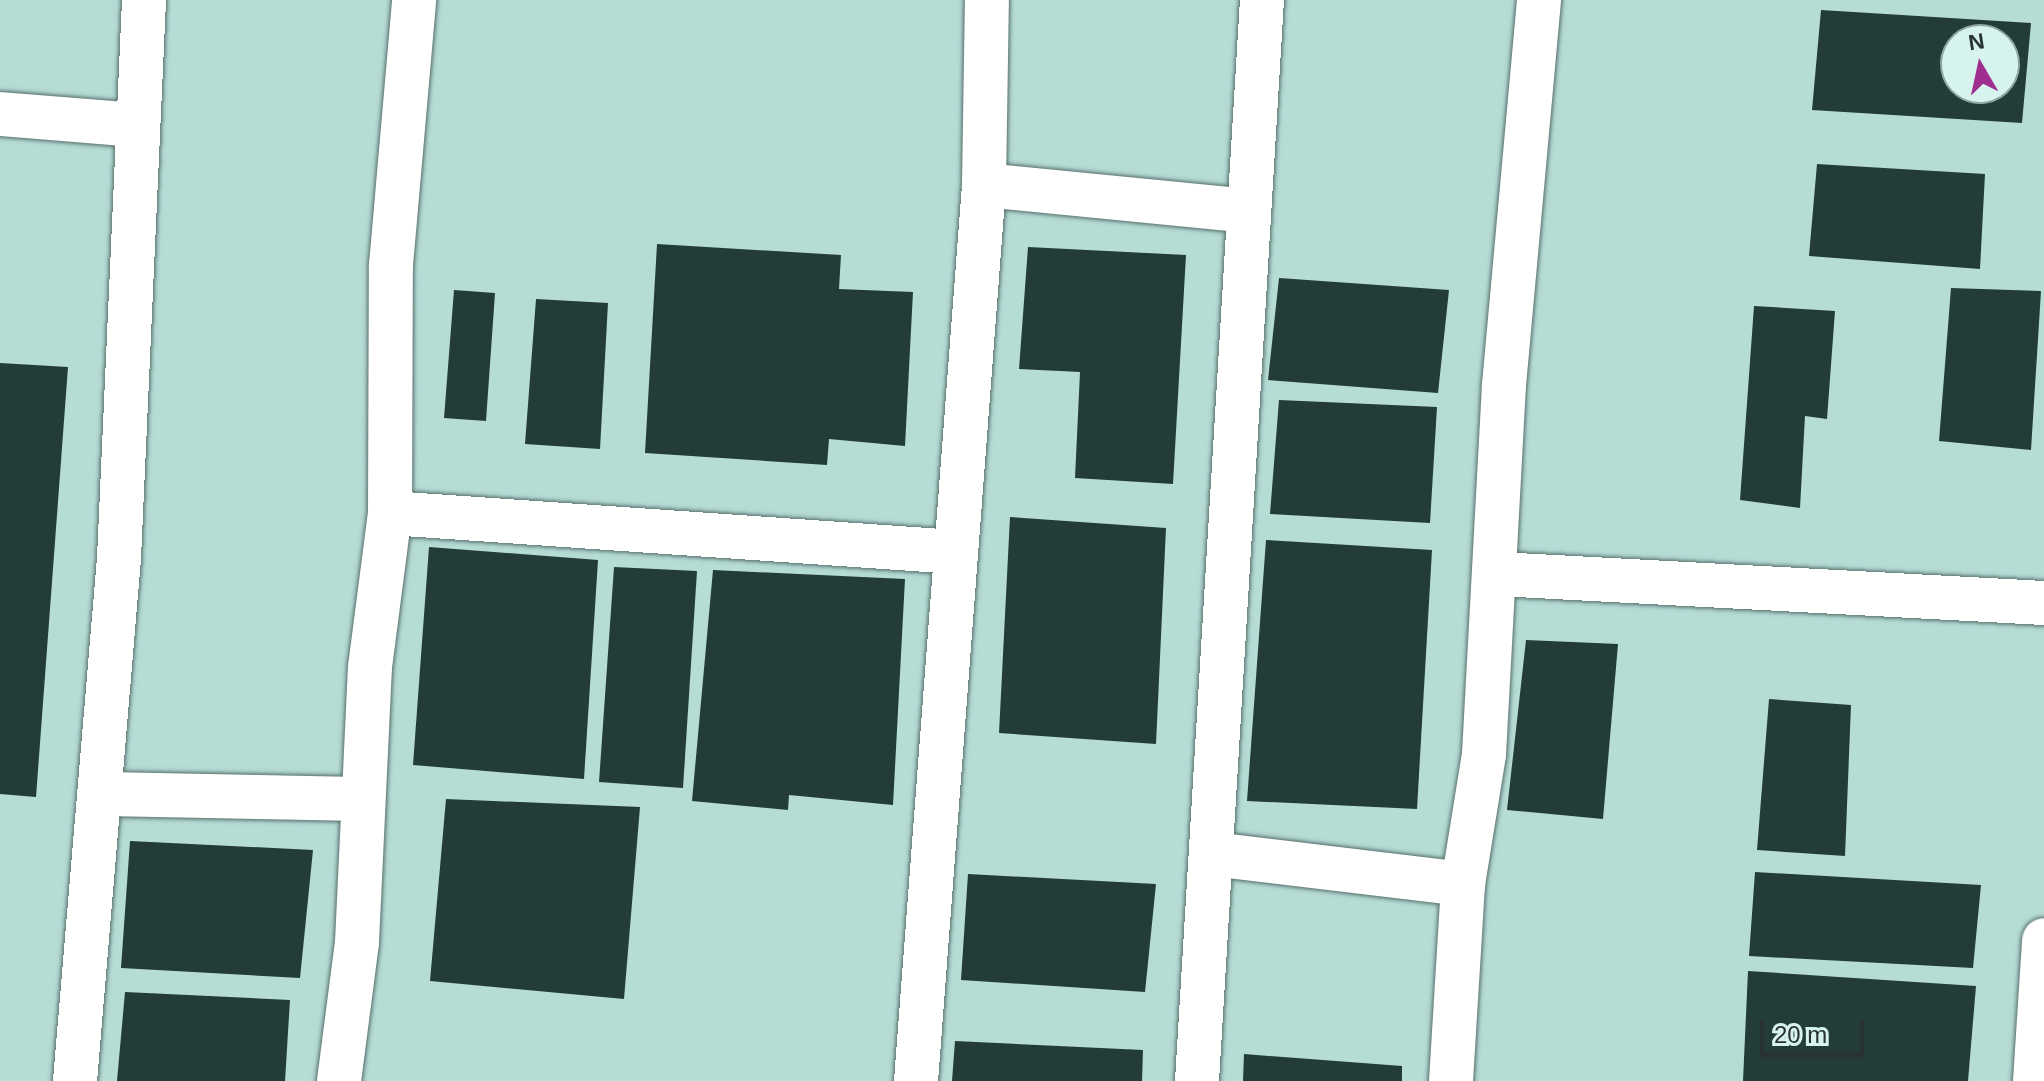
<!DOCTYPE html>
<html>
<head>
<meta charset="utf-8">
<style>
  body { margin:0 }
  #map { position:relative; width:2044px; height:1081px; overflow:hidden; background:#c9e6e1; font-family:Helvetica,sans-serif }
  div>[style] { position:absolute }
  .built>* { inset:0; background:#b6dcd6 }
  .building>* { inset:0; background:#243c38 }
  .roads { filter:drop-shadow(0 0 2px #57706c) drop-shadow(0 0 2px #57706c) }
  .minor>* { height:44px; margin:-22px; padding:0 22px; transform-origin:22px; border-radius:22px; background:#fff }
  span { translate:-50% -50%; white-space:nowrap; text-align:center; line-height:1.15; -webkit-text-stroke:8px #d6f3ee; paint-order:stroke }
  .north { position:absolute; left:1940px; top:24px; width:80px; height:80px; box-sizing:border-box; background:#d6f3ee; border:2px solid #90a6a2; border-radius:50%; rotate:351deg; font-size:22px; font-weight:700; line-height:32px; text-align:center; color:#283331 }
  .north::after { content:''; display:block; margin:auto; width:28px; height:36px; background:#9e2f8e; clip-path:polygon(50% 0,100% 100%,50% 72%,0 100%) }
  .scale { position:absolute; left:1760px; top:1021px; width:104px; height:36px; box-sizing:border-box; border:4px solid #283331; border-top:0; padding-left:10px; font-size:24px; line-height:28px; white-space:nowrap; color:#283331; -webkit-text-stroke:6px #d6f3ee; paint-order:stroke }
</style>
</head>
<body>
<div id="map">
  <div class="built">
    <div style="clip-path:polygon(evenodd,0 0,2044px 0,2044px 1081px,0 1081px,0 0,1956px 40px,2004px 40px,2004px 88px,1956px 88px,1956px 40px)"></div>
  </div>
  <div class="building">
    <div style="clip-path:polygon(evenodd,1821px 10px,2031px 23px,2022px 123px,1812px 110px,1821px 10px,1956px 40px,2004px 40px,2004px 88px,1956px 88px,1956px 40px)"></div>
    <div style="clip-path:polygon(1817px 164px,1985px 174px,1980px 269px,1809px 256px)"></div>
    <div style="clip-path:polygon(657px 244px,841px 255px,839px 289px,913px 292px,905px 446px,829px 439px,827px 465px,645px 453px)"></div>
    <div style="clip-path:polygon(1028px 247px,1186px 255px,1173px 484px,1075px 478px,1080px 372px,1019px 369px)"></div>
    <div style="clip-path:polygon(1279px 278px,1449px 290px,1438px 393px,1268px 380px)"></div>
    <div style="clip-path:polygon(1951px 288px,2041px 291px,2031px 450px,1939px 441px)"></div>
    <div style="clip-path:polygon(454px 290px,495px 293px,486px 421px,444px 418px)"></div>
    <div style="clip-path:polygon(536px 299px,608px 303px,600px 449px,525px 444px)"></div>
    <div style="clip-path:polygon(1754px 306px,1835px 311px,1827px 419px,1805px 416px,1800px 508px,1740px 500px)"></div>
    <div style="clip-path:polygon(0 363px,68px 367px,36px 797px,0 794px)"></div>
    <div style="clip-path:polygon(1279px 400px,1437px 407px,1430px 523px,1270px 514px)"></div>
    <div style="clip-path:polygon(1010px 517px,1166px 528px,1156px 744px,999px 733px)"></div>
    <div style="clip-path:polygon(1266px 540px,1432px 550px,1417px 809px,1247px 801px)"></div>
    <div style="clip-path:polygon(429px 547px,598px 560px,584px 779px,413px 765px)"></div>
    <div style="clip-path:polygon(614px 567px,697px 571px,683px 788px,599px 782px)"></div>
    <div style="clip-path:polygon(713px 570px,905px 579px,893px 805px,789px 795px,788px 810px,692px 801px)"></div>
    <div style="clip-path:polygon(1526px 640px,1618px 644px,1603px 819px,1507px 810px)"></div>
    <div style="clip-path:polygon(1769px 699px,1851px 705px,1845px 856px,1757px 850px)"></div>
    <div style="clip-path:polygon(446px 799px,640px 807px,624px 999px,430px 981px)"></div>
    <div style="clip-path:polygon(130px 841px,313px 850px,300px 978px,121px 968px)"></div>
    <div style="clip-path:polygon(1755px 872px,1981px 885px,1973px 968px,1749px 956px)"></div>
    <div style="clip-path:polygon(968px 874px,1156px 884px,1145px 992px,961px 980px)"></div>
    <div style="clip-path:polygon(1748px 971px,1976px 986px,1968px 1081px,1743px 1081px)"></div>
    <div style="clip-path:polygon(125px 992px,290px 1000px,285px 1081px,117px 1081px)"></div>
    <div style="clip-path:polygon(955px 1041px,1143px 1050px,1142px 1081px,952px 1081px)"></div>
    <div style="clip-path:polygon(1244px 1054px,1402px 1066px,1402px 1081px,1243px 1081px)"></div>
  </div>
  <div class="roads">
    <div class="minor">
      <div style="left:0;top:114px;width:137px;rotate:4.6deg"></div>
      <div style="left:984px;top:185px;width:264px;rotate:5.6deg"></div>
      <div style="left:390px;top:513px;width:567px;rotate:3.94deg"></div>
      <div style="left:1498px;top:574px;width:547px;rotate:3.04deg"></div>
      <div style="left:102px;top:794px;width:261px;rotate:1.1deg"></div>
      <div style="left:1212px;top:854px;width:253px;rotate:6.8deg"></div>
      <div style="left:75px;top:1081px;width:525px;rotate:-85.19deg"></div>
      <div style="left:119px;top:558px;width:559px;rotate:-87.43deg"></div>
      <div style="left:339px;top:1081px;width:140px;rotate:-82.6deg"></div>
      <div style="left:357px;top:942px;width:275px;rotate:-87.3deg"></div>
      <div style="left:370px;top:667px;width:155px;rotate:-82.6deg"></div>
      <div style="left:390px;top:513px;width:248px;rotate:-89.8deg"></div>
      <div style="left:391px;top:265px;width:266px;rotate:-85deg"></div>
      <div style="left:916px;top:1081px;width:899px;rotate:-85.66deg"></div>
      <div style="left:984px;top:185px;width:185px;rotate:-89.1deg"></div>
      <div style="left:1197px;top:1081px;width:1083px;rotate:-86.56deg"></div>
      <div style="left:1451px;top:1081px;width:197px;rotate:-86.5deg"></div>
      <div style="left:1463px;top:884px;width:132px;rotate:-80.8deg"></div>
      <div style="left:1484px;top:754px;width:370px;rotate:-86.9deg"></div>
      <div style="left:1504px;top:385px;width:387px;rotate:-84.8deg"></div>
      <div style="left:2035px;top:1081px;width:141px;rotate:-86.3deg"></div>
    </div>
  </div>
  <div class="north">N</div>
  <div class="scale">20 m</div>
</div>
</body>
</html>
